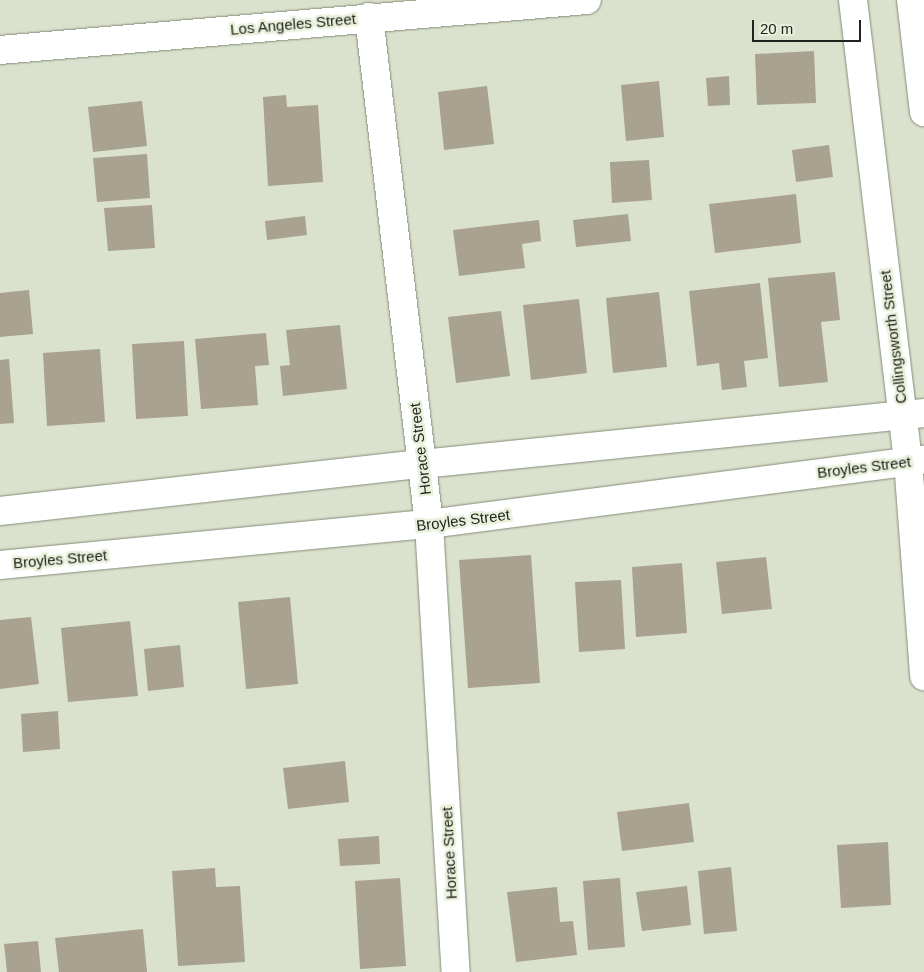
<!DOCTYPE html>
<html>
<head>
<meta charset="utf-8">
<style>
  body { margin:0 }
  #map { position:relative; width:924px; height:972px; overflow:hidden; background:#dae2ce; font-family:Arial,sans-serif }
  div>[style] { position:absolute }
  .building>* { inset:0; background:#a8a28f }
  .roads { filter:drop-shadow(0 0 1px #858c79) drop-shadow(0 0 1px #858c79) }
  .street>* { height:28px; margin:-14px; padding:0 14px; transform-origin:14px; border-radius:14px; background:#fff }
  .secondary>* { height:28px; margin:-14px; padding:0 14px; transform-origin:14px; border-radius:14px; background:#fff }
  span { translate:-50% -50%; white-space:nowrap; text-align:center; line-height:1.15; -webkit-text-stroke:5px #e8f0db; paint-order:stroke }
  .street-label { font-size:15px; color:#21241c }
  .scale { position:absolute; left:752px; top:20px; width:109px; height:22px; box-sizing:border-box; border:2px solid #21241c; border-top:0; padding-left:6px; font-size:15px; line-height:18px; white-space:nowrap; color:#21241c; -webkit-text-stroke:4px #e8f0db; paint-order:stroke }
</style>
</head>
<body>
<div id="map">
  <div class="building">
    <div style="clip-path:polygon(814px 51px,816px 103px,757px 105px,755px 54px)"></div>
    <div style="clip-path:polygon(729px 76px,730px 105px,708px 106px,706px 78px)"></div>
    <div style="clip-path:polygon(659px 81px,664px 137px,626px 141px,621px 85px)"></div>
    <div style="clip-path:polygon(487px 86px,494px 144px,444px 150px,438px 92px)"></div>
    <div style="clip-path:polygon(286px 95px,287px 107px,318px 105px,323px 182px,268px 186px,263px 97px)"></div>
    <div style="clip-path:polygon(142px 101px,147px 146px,93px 152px,88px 107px)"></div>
    <div style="clip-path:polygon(829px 145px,833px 177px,796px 182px,792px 150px)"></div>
    <div style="clip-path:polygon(147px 154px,150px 198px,97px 202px,93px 158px)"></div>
    <div style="clip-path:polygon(649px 160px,652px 200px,612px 203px,610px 162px)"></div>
    <div style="clip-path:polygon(796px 194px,801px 243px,715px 253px,709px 204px)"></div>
    <div style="clip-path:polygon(152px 205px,155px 248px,108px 251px,104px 208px)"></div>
    <div style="clip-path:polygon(628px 214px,631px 241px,576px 247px,573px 220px)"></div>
    <div style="clip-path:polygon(305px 216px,307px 235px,267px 240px,265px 221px)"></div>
    <div style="clip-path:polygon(539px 220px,541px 241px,522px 244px,525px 268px,459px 276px,453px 230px)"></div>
    <div style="clip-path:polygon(835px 272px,840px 320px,821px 322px,828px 382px,779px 387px,768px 278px)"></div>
    <div style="clip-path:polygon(760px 283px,768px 358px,744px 361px,747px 387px,722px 390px,719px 363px,697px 366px,689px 291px)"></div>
    <div style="clip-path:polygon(29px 290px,33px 334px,0 337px,0 293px)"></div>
    <div style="clip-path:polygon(659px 292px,667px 367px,613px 373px,606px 298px)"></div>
    <div style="clip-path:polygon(579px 299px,587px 373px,531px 380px,523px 305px)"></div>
    <div style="clip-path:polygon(501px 311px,510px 376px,456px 383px,448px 317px)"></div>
    <div style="clip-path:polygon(340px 325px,347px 389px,283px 396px,280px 366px,290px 365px,286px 330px)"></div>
    <div style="clip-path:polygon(266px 333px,269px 365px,255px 366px,258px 405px,201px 409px,195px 339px)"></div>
    <div style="clip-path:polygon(184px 341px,188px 416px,136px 419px,132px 344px)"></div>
    <div style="clip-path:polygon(100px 349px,105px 422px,47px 426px,43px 353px)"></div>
    <div style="clip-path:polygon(9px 359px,14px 423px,0 424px,0 360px)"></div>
    <div style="clip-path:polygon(531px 555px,540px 683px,468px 688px,459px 560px)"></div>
    <div style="clip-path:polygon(766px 557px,772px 609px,722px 614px,716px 562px)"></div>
    <div style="clip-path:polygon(682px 563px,687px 633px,636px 637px,632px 567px)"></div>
    <div style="clip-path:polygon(621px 580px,625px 649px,579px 652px,575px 582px)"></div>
    <div style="clip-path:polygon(290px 597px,298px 684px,246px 689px,238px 602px)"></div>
    <div style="clip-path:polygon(31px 617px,39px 684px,0 689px,0 620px)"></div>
    <div style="clip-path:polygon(130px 621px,138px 696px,68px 702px,61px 628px)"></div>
    <div style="clip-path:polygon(180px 645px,184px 687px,148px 691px,144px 649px)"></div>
    <div style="clip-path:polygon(58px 711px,60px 749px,23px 752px,21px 714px)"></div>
    <div style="clip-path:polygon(345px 761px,349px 802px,288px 809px,283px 768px)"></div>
    <div style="clip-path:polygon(689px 803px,694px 842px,622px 851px,617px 812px)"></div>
    <div style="clip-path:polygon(379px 836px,380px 864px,340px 866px,338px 839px)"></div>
    <div style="clip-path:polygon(888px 842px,891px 905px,841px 908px,837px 845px)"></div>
    <div style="clip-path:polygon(731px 867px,737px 931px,704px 934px,698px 871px)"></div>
    <div style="clip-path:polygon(215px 868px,216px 887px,240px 886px,245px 962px,178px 966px,172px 871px)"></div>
    <div style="clip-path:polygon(400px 878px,406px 966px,360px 969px,355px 881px)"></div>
    <div style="clip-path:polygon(620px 878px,625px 947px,588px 950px,583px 881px)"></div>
    <div style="clip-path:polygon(687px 886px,691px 925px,642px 931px,636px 892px)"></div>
    <div style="clip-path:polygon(557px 887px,560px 922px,573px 921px,577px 955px,516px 962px,507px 892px)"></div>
    <div style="clip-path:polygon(143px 929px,147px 972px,59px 972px,55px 938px)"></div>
    <div style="clip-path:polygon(38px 941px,41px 972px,7px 972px,4px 944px)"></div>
  </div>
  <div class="roads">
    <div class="street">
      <div style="left:369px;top:17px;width:511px;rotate:83.25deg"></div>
      <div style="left:429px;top:524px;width:449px;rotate:86.6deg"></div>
      <div style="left:0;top:50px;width:589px;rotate:-4.87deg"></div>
    </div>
    <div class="secondary">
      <div style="left:853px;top:0;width:464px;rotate:83.2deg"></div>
      <div style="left:908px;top:461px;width:216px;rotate:85.7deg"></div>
      <div style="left:911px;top:0;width:113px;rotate:83.4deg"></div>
      <div style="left:0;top:511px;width:425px;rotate:-6.4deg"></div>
      <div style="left:422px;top:464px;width:505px;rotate:-5.8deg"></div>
      <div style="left:0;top:565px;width:431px;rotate:-5.5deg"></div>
      <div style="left:429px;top:524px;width:499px;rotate:-7.4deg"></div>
    </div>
  </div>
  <div class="street-label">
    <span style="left:293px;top:24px;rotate:-5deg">Los Angeles Street</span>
    <span style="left:893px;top:337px;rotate:-97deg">Collingsworth Street</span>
    <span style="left:420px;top:449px;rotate:-97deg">Horace Street</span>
    <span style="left:864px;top:467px;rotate:-7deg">Broyles Street</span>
    <span style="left:463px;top:520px;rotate:-7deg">Broyles Street</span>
    <span style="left:60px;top:559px;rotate:-5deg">Broyles Street</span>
    <span style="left:449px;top:853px;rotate:-93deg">Horace Street</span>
  </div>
  <div class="scale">20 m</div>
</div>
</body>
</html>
